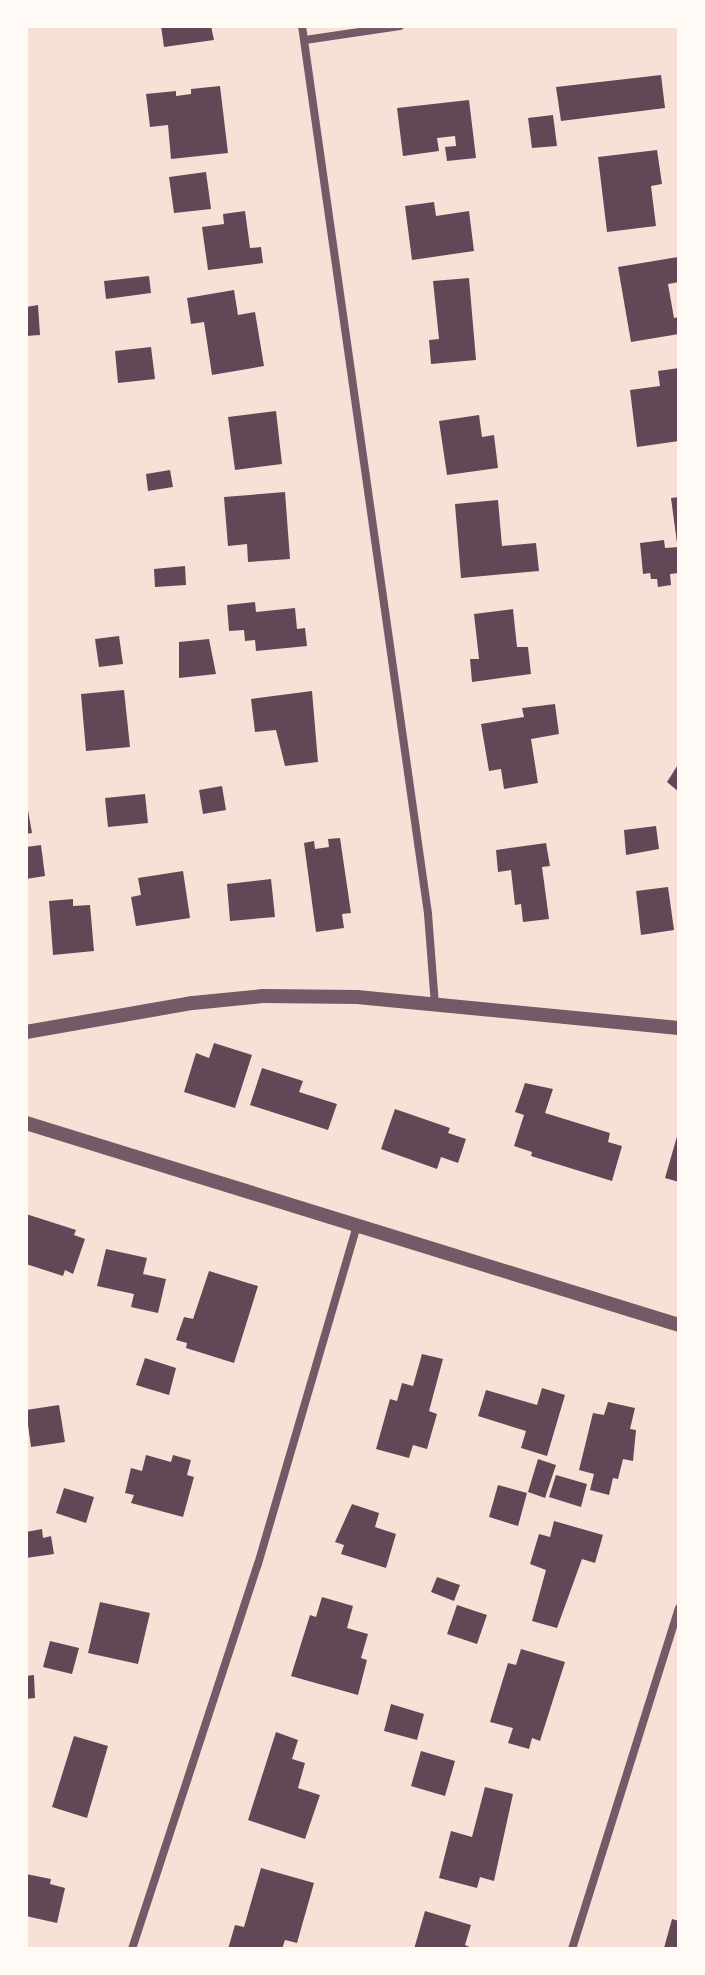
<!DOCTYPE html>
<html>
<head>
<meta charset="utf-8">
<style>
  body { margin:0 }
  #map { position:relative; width:705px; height:1975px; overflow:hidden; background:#f7e1d7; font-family:"Roboto Condensed",sans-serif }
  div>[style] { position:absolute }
  .building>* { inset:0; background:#644757 }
  .minor>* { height:8px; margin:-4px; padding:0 4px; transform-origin:4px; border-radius:4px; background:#755966 }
  .tertiary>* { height:14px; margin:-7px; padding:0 7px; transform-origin:7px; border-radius:7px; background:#755966 }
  span { translate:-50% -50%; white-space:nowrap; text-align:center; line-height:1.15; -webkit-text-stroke:6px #fffaf5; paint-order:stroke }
  .frame { position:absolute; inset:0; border:28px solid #fffaf5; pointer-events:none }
</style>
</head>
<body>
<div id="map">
  <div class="building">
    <div style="clip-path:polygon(161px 26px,211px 26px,214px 40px,164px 47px)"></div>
    <div style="clip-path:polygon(661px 75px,665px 108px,561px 121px,556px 87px)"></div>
    <div style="clip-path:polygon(220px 86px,228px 153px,171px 159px,168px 125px,150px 127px,146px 94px,176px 91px,176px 96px,191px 94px,191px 89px)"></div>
    <div style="clip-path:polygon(469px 100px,476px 158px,447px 161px,445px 147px,456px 146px,455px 136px,437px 138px,439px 151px,403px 156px,397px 108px)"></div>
    <div style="clip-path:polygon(553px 115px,557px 146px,532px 148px,528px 118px)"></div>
    <div style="clip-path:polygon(657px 150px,662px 184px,651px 186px,656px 226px,607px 232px,598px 157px)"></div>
    <div style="clip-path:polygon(206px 172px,211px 209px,174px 213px,169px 177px)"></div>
    <div style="clip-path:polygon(434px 202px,436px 216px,469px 211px,474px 251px,412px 260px,405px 206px)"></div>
    <div style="clip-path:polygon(245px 211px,250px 248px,261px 247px,263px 263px,208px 270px,202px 227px,224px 224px,223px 214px)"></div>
    <div style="clip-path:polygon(678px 257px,679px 282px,668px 284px,674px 318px,679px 317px,679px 334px,631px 342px,618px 267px)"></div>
    <div style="clip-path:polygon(149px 276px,151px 293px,106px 299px,104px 281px)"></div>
    <div style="clip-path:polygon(469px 278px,476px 360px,431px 364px,429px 340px,439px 339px,433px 281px)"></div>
    <div style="clip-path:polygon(234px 290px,238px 315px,255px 312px,264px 366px,212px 375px,204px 322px,191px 324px,187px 298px)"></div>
    <div style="clip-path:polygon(38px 305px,40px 335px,26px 336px,26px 307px)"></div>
    <div style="clip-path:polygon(151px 347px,155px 379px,118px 383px,115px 351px)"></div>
    <div style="clip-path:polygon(679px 368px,679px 441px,637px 447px,630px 390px,660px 386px,658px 371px)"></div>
    <div style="clip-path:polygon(276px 411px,282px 464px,235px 470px,228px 417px)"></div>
    <div style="clip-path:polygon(479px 415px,482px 437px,494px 435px,498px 468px,447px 475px,439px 421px)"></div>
    <div style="clip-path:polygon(170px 470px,173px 487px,148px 491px,146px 474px)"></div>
    <div style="clip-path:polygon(285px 492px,290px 559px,248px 562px,247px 544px,228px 546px,224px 497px)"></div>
    <div style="clip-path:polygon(679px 497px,679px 543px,677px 543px,671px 498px)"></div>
    <div style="clip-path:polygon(498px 500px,502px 546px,536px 543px,539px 571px,461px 578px,455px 504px)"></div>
    <div style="clip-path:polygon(664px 540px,665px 548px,679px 547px,679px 573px,670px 574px,671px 585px,658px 587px,657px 579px,651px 579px,650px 573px,643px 574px,640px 543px)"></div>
    <div style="clip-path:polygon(185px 566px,186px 585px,155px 587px,154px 569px)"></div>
    <div style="clip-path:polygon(255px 602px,256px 612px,295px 608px,297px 629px,305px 628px,307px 646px,256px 651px,255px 640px,245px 641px,244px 630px,229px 631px,227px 605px)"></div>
    <div style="clip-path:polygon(513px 609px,517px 647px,528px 647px,531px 674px,472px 682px,470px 659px,479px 659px,474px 614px)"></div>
    <div style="clip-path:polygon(119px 636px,123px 664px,99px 667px,95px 639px)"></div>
    <div style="clip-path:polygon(209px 639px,216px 674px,179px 678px,179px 642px)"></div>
    <div style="clip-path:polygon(124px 690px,130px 747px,86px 751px,81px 694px)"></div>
    <div style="clip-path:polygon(312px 691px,318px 762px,285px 766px,276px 730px,255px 732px,251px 699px)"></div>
    <div style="clip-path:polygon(555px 704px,559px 734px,531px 739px,538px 783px,504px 789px,501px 769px,489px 771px,481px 724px,524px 717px,522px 708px)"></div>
    <div style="clip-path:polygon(679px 763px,679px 792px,667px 782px)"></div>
    <div style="clip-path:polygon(222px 786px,226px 810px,203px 814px,199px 790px)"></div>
    <div style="clip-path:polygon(145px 794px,148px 823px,108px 827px,105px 798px)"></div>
    <div style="clip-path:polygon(26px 799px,32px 833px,26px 834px)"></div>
    <div style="clip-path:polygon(656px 826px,659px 849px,626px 855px,624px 830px)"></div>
    <div style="clip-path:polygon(340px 838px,351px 913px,342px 914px,344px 928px,316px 932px,304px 843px,314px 841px,315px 849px,329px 847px,328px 839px)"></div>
    <div style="clip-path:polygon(546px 843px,550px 866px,542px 867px,549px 919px,523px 922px,521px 904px,515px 905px,511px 870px,498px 872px,496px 850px)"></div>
    <div style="clip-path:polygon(41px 845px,45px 876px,26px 879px,26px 847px)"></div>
    <div style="clip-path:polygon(183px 871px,190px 918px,136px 926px,131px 897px,141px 895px,138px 878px)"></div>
    <div style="clip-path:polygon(271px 879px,275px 917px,230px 921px,227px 884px)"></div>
    <div style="clip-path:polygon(668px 887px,674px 930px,641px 935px,636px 891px)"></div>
    <div style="clip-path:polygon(73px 899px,73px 906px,90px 905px,94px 951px,53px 955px,49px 901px)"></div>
    <div style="clip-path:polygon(214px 1043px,252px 1055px,235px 1108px,184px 1092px,196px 1053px,209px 1058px)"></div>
    <div style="clip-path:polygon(262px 1068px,303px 1081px,299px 1092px,337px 1104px,328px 1130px,250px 1105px)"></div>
    <div style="clip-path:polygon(525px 1083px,553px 1089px,545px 1113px,610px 1133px,608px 1142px,622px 1146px,612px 1181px,531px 1156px,532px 1152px,514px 1146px,524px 1115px,515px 1112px)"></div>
    <div style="clip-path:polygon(395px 1109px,450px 1128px,448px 1133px,466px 1139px,458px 1163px,441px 1157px,437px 1169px,381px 1149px)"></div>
    <div style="clip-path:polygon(678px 1133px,679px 1133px,679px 1182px,665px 1178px)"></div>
    <div style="clip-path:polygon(26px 1214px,76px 1230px,74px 1235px,85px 1239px,73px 1274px,65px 1270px,63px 1276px,26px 1264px)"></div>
    <div style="clip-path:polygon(106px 1249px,147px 1258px,143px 1274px,166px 1279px,158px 1313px,131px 1307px,134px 1294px,97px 1286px)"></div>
    <div style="clip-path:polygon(209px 1271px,258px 1286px,234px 1363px,186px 1348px,187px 1343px,176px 1340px,184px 1317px,193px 1319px)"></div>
    <div style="clip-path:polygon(422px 1354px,443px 1359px,429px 1411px,437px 1414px,427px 1449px,413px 1445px,409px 1458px,376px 1449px,390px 1399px,397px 1401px,402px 1383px,413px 1386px)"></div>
    <div style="clip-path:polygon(145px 1358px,176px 1368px,169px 1395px,136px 1385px)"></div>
    <div style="clip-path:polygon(542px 1388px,565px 1395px,547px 1456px,521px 1448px,526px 1431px,478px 1416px,486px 1390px,537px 1405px)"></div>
    <div style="clip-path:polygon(608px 1402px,635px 1408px,630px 1429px,636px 1430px,633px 1461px,623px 1459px,618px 1479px,613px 1478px,609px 1495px,590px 1490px,594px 1474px,579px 1470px,593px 1413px,604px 1415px)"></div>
    <div style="clip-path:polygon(59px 1405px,65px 1442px,31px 1447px,26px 1410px)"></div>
    <div style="clip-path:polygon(146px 1455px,171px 1462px,173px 1455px,191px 1460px,187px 1475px,194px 1477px,183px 1517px,131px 1503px,134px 1495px,125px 1493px,131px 1468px,142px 1471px)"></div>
    <div style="clip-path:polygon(538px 1459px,556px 1465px,545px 1498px,528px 1492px)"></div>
    <div style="clip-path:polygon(556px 1475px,587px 1484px,581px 1507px,549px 1497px)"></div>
    <div style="clip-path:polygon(498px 1485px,527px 1493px,518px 1526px,489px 1517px)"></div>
    <div style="clip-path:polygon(64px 1488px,94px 1497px,86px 1523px,56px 1513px)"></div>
    <div style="clip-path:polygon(352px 1504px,379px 1513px,375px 1527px,396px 1534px,386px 1568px,341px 1554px,344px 1545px,335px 1542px)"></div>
    <div style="clip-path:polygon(554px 1521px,603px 1535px,595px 1563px,582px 1559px,557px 1628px,532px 1621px,546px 1570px,530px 1564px,539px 1534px,550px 1537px)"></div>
    <div style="clip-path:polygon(42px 1529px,43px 1538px,51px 1536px,54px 1554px,26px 1558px,26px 1532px)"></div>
    <div style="clip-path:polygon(437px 1577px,460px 1585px,454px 1601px,431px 1592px)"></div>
    <div style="clip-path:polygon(322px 1597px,353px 1606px,347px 1628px,368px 1634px,361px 1658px,367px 1660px,358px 1695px,291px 1676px,310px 1615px,316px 1617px)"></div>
    <div style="clip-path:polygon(100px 1602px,150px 1613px,138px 1664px,88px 1653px)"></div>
    <div style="clip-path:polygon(457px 1605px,487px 1615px,477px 1644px,447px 1634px)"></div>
    <div style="clip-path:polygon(50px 1641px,79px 1648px,72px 1674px,43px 1667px)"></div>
    <div style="clip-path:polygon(521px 1649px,565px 1662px,540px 1741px,532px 1738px,529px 1749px,508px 1743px,513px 1728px,490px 1722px,508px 1663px,516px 1665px)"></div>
    <div style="clip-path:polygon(34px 1675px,35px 1698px,26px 1699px,26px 1676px)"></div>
    <div style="clip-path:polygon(391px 1704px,424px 1714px,417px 1740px,384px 1731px)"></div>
    <div style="clip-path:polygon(276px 1732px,298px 1740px,292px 1759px,305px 1763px,298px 1788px,320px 1795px,305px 1839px,248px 1820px)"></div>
    <div style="clip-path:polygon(74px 1736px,108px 1746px,87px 1818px,52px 1807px)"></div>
    <div style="clip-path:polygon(421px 1751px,455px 1761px,445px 1796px,411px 1786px)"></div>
    <div style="clip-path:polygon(485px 1787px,513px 1794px,494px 1881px,480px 1877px,477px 1888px,439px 1878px,451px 1831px,472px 1837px)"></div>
    <div style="clip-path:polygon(261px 1868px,314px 1883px,297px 1943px,285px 1940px,282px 1949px,228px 1949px,235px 1925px,244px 1927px)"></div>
    <div style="clip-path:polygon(26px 1874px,51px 1879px,50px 1884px,65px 1888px,57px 1923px,26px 1916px)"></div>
    <div style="clip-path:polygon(425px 1911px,471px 1925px,465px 1945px,474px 1949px,414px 1949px)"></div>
    <div style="clip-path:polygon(672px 1919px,679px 1921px,679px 1949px,664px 1948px)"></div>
  </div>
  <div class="minor">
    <div style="left:302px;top:26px;width:897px;rotate:81.92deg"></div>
    <div style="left:428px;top:914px;width:90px;rotate:85.6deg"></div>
    <div style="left:305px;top:40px;width:96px;rotate:-8.4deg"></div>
    <div style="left:132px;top:1949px;width:405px;rotate:-71.9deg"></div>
    <div style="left:258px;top:1564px;width:353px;rotate:-73.7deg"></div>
    <div style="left:572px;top:1949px;width:357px;rotate:-72.6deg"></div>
  </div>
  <div class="tertiary">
    <div style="left:26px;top:1032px;width:169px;rotate:-9.9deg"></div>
    <div style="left:193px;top:1003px;width:70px;rotate:-5.7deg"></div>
    <div style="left:263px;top:996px;width:94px;rotate:0.6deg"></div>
    <div style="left:357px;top:997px;width:323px;rotate:5.5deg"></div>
    <div style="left:26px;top:1123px;width:684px;rotate:17.19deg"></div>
  </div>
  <div class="frame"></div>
</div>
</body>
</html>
